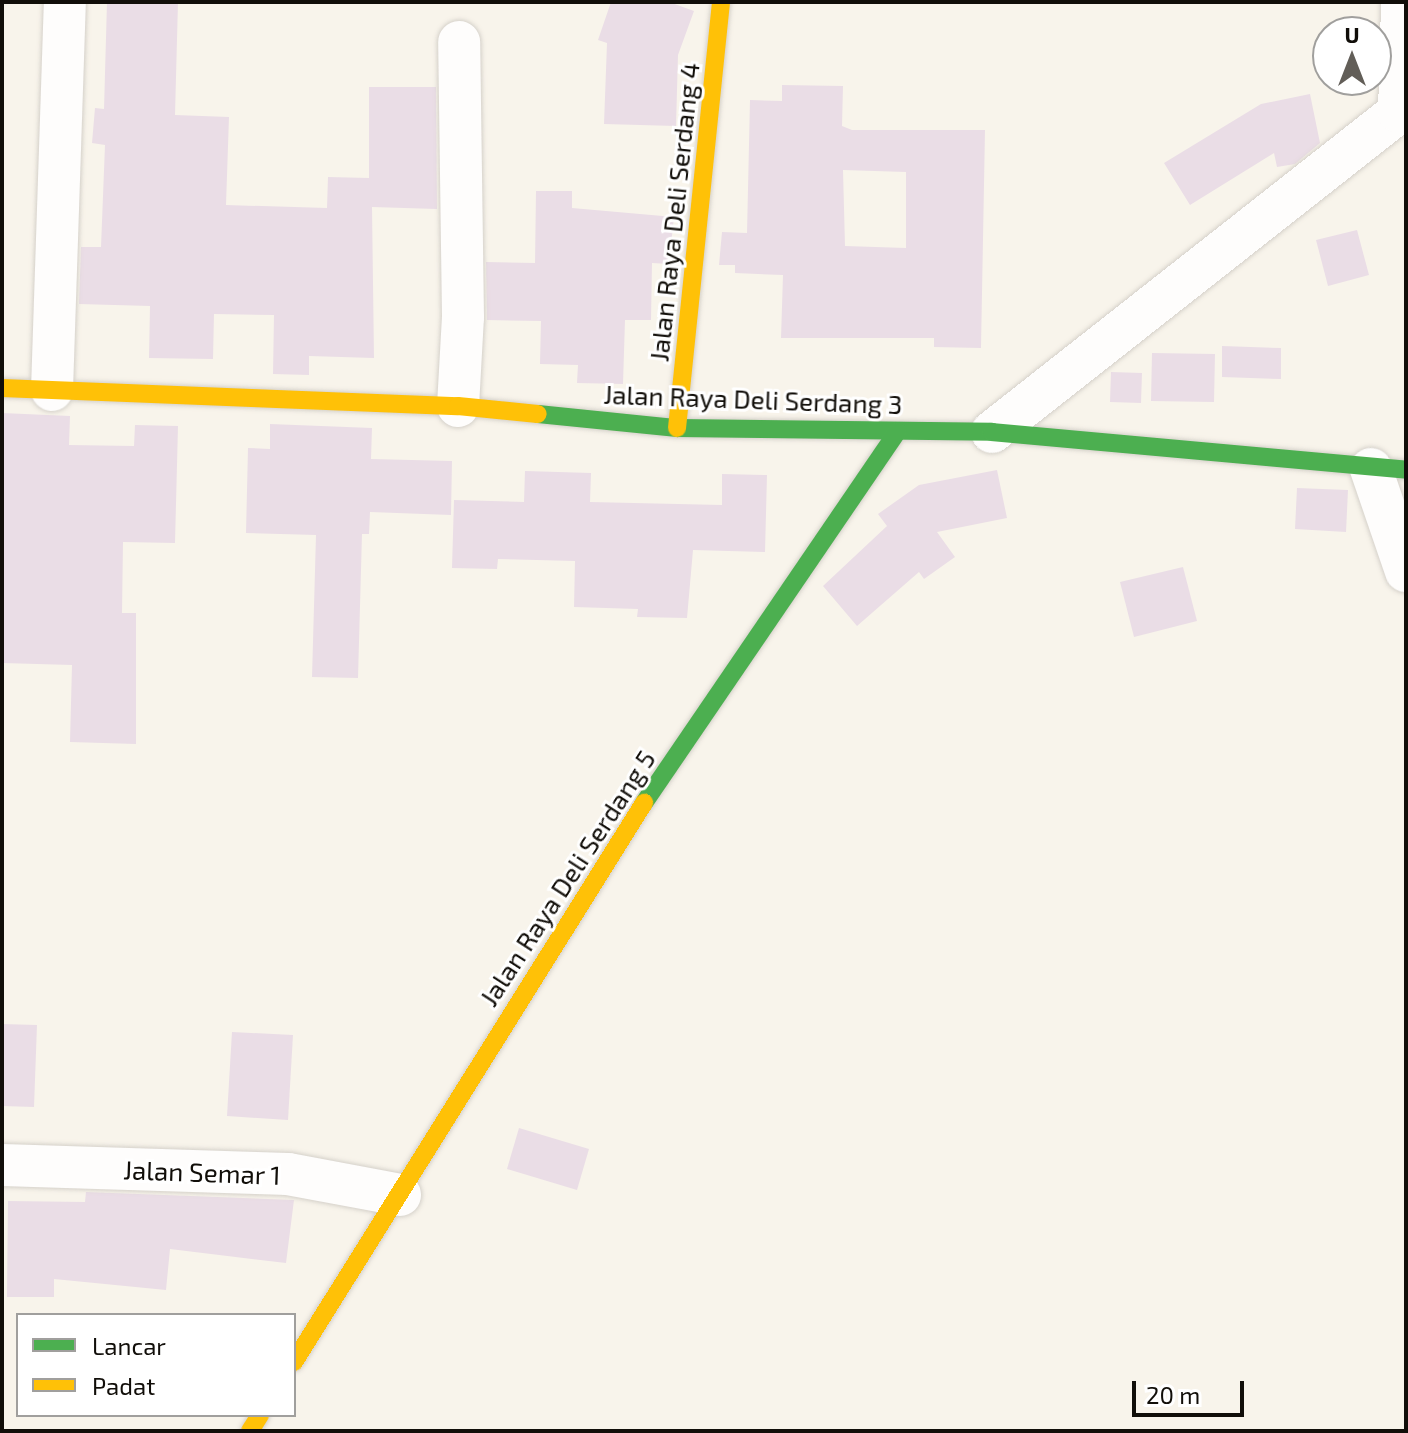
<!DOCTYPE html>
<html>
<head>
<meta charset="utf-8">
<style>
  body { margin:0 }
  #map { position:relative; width:1408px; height:1433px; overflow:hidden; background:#f8f4eb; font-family:"Exo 2",sans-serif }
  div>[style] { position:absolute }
  .building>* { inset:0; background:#eadde6 }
  .roads { filter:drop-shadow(0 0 2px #d5d1ca) drop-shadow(0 0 2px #d5d1ca) }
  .street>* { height:42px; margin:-21px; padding:0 21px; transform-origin:21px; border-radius:21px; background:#fefdfc }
  .fast>* { height:18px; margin:-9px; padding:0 9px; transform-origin:9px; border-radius:9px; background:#4caf50 }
  .slow>* { height:18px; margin:-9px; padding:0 9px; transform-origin:9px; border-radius:9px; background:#ffc107 }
  span { translate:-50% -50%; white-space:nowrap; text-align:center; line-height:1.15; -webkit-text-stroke:6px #fff; paint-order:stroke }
  .street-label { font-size:26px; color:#110e09 }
  .frame { position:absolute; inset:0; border:4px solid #110e09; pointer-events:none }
  .legend { position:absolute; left:16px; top:1313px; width:280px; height:104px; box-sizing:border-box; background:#fff; border:2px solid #a09f9d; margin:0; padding:10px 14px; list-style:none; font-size:24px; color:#110e09 }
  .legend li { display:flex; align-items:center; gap:16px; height:40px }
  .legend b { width:40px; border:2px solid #a09f9d }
  .north { position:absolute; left:1312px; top:16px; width:80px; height:80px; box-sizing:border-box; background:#fff; border:2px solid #a09f9d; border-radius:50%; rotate:0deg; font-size:22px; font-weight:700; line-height:32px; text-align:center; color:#110e09 }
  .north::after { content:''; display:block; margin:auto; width:28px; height:36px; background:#625e58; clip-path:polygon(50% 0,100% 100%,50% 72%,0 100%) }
  .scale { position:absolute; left:1132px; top:1381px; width:112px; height:36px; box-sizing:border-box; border:4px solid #110e09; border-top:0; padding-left:10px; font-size:24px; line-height:28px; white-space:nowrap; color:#110e09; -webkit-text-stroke:6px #fff; paint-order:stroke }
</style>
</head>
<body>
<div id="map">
  <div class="building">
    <div style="clip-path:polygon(107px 2px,178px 2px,175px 115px,229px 117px,226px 205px,327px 208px,328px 177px,369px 178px,369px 87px,436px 87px,437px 209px,372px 207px,374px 358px,309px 356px,309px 375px,273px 374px,274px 315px,214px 314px,213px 359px,149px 358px,150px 306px,79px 304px,81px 247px,101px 247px,105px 145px,92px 143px,95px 108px,104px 109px)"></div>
    <div style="clip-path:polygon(611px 2px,669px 2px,694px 11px,678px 55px,676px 126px,604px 124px,607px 43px,598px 40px)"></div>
    <div style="clip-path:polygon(evenodd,782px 85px,843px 86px,842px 126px,852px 130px,985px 130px,981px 348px,934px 347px,934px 338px,781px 338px,783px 275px,735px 273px,735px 265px,719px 265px,722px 232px,747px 233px,750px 100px,782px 101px,782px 85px,843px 170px,906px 172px,906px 248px,845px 246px,843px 170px)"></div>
    <div style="clip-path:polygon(1310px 94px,1320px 143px,1295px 164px,1277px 167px,1274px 153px,1190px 205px,1164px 163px,1261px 104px)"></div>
    <div style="clip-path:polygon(536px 191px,572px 191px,572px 208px,674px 217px,669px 264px,652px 263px,651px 320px,625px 320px,623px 384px,577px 383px,578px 365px,540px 364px,541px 321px,487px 320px,486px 262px,535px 263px)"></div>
    <div style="clip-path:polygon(1357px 230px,1369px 275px,1328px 286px,1316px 240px)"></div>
    <div style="clip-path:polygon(1222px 346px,1281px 348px,1281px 379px,1222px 377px)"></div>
    <div style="clip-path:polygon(1152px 353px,1215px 354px,1214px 402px,1151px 401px)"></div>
    <div style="clip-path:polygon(1111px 372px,1142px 373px,1141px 403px,1110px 402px)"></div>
    <div style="clip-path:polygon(2px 413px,70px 416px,69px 445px,134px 446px,135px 425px,178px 426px,175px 543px,123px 542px,122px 613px,136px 613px,136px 744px,70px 742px,72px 665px,2px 663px)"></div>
    <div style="clip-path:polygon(270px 424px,372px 428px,371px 459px,452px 461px,451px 515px,370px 512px,369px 534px,362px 534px,358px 678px,312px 677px,316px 535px,246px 533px,248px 448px,270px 449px)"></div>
    <div style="clip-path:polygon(997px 470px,1007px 518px,937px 532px,955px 557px,924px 579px,919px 572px,857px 626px,823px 586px,887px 526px,878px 514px,919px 485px)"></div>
    <div style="clip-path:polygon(525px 471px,591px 473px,590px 502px,722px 505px,722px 474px,767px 475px,765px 552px,693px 550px,687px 618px,637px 617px,638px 609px,574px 607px,575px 561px,498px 559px,497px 569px,452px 568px,454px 500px,524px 502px)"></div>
    <div style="clip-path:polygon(1297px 488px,1348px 490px,1346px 532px,1295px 529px)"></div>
    <div style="clip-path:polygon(1183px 567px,1197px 621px,1134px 637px,1120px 582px)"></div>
    <div style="clip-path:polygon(2px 1024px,37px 1025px,34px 1107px,2px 1106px)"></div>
    <div style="clip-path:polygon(232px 1032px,293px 1035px,288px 1120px,227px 1116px)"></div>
    <div style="clip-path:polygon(519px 1128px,589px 1149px,577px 1190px,507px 1169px)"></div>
    <div style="clip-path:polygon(86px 1192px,294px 1200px,286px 1263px,170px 1249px,166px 1290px,54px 1279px,54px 1297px,7px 1297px,8px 1201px,85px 1202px)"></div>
  </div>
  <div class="roads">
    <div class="street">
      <div style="left:52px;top:390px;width:388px;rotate:-88.1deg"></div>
      <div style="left:458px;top:406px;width:89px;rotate:-86.8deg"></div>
      <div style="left:463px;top:317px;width:275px;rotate:-90.8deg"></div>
      <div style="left:992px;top:432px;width:518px;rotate:-38.18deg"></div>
      <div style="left:1399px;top:112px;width:110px;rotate:-88.4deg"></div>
      <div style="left:1371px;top:469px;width:108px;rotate:71.1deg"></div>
      <div style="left:2px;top:1165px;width:286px;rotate:1.8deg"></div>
      <div style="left:288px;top:1174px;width:114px;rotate:10.6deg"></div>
    </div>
    <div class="fast">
      <div style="left:538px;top:414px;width:140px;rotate:5.8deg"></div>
      <div style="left:677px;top:428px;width:315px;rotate:0.7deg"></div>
      <div style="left:992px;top:432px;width:416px;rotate:5.2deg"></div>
      <div style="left:644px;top:803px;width:450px;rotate:-55.7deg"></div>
    </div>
    <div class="slow">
      <div style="left:2px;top:388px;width:456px;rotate:2.3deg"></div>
      <div style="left:458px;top:406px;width:80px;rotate:5.7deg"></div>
      <div style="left:677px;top:428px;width:428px;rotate:-84.1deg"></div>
      <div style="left:294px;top:1362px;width:660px;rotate:-57.95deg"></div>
      <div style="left:250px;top:1431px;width:19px;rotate:-58deg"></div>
    </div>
  </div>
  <div class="street-label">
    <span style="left:674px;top:212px;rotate:-84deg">Jalan Raya Deli Serdang 4</span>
    <span style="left:753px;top:399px;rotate:2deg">Jalan Raya Deli Serdang 3</span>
    <span style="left:567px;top:878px;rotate:-57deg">Jalan Raya Deli Serdang 5</span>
    <span style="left:202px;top:1172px;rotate:2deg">Jalan Semar 1</span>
  </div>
  <div class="frame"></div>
  <ul class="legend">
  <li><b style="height:10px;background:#4caf50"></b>Lancar</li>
  <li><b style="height:10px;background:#ffc107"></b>Padat</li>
  </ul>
  <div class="north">U</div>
  <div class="scale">20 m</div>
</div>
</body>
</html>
